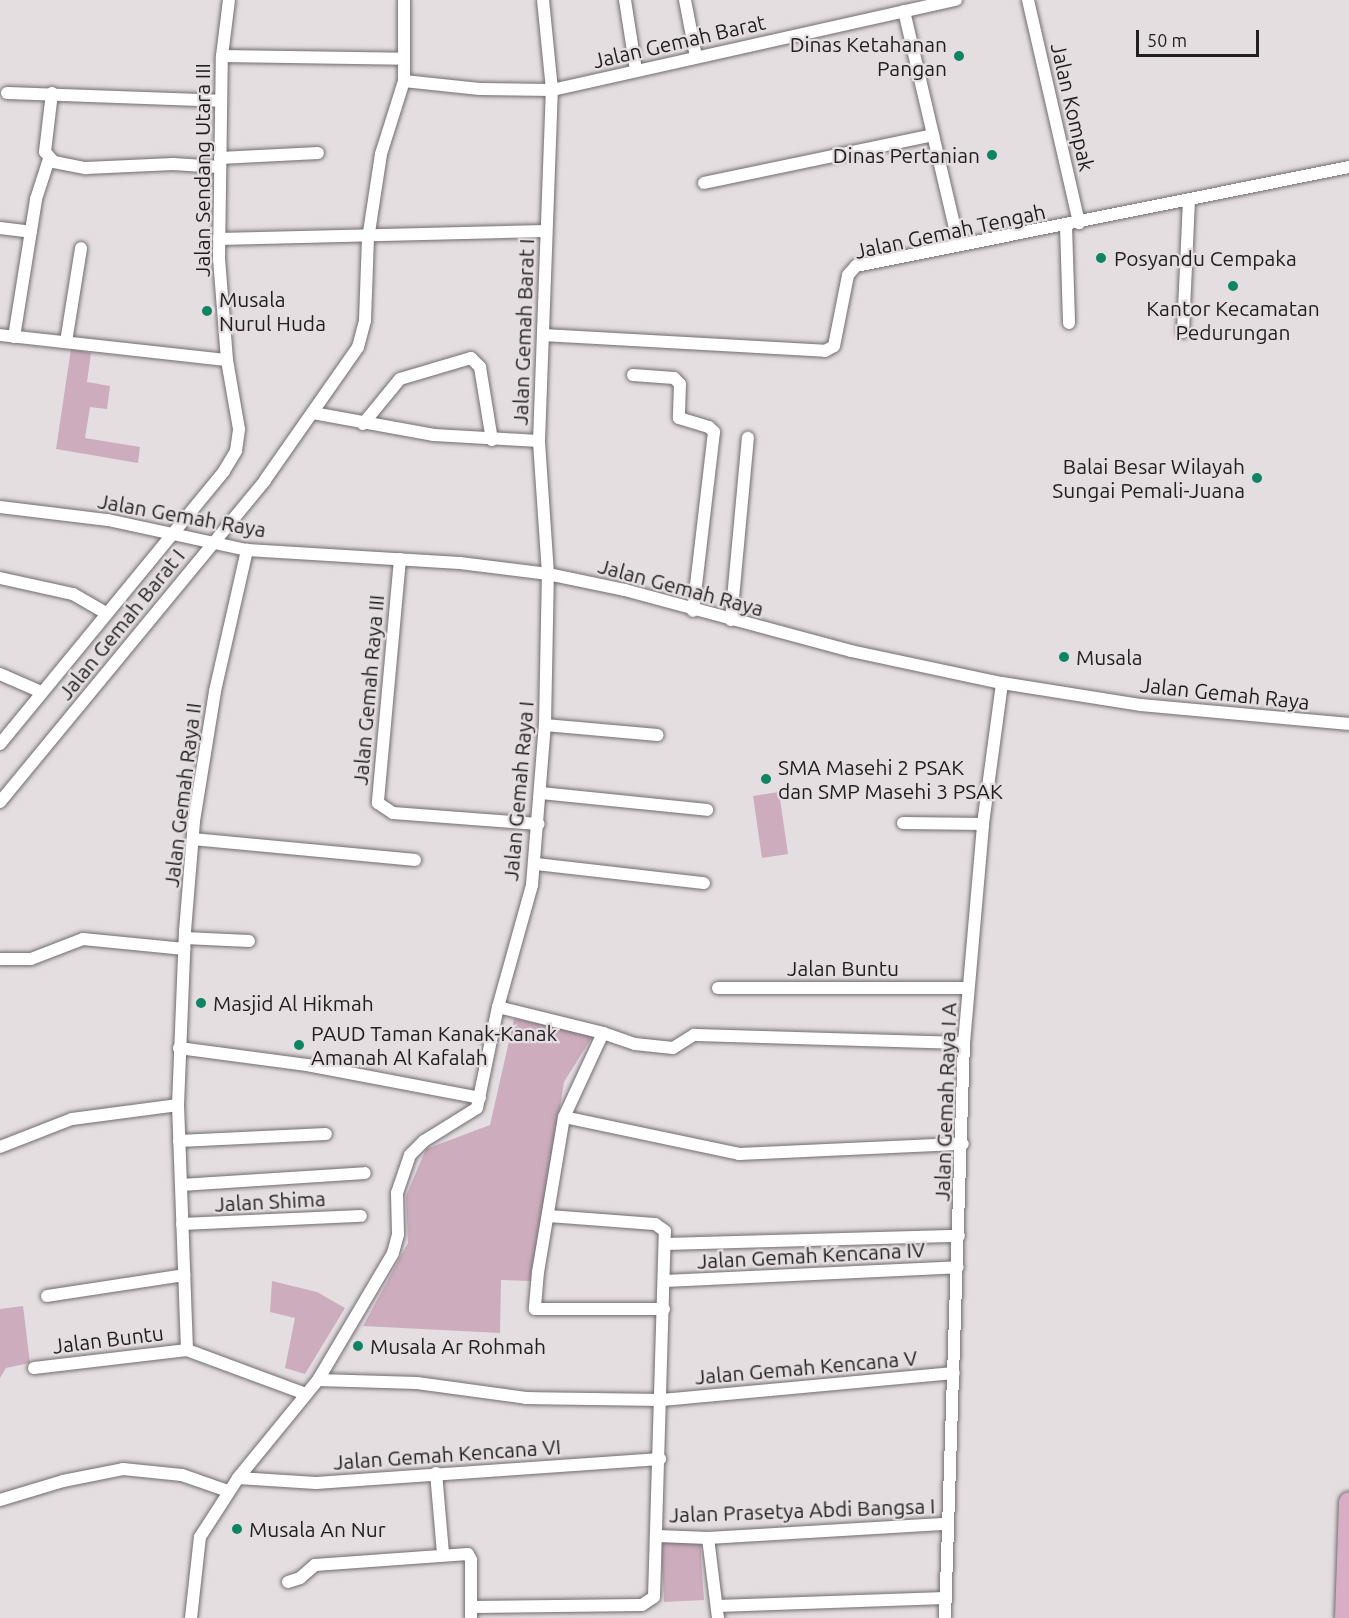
<!DOCTYPE html>
<html>
<head>
<meta charset="utf-8">
<style>
  body { margin:0 }
  #map { position:relative; width:1349px; height:1618px; overflow:hidden; background:#e4dee1; font-family:Ubuntu,sans-serif }
  div>[style] { position:absolute }
  .green>* { inset:0; background:#cdadbd }
  .roads { filter:drop-shadow(0 0 2px #726c6f) drop-shadow(0 0 2px #726c6f) }
  .street>* { height:12px; margin:-6px; padding:0 6px; transform-origin:6px; border-radius:6px; background:#fff }
  .primary>* { height:20px; margin:-10px; padding:0 10px; transform-origin:10px; border-radius:10px; background:#d9aec4 }
  .dots>* { width:16px; height:16px; translate:-50% -50%; box-sizing:border-box; border:3px solid #e4dee1; border-radius:50% }
  span { translate:-50% -50%; white-space:nowrap; text-align:center; line-height:1.15; -webkit-text-stroke:4.5px #e4dee1; paint-order:stroke }
  .street-label { font-size:21px; color:#201e1f }
  .poi-label { font-size:21px; color:#201e1f }
  .right { translate:-100% -50%; text-align:right }
  .left { translate:0 -50%; text-align:left }
  .scale { position:absolute; left:1136px; top:30px; width:123px; height:27px; box-sizing:border-box; border:3px solid #201e1f; border-top:0; padding-left:8px; font-size:18px; line-height:21px; white-space:nowrap; color:#201e1f; -webkit-text-stroke:4px #e4dee1; paint-order:stroke }
</style>
</head>
<body>
<div id="map">
  <div class="green">
    <div style="clip-path:polygon(71px 349px,91px 353px,87px 382px,110px 386px,107px 409px,90px 407px,85px 438px,140px 447px,138px 463px,56px 449px)"></div>
    <div style="clip-path:polygon(779px 792px,788px 854px,762px 858px,753px 796px)"></div>
    <div style="clip-path:polygon(514px 1019px,594px 1034px,564px 1082px,532px 1281px,501px 1280px,500px 1333px,363px 1326px,408px 1243px,406px 1196px,426px 1149px,490px 1125px)"></div>
    <div style="clip-path:polygon(272px 1281px,317px 1292px,345px 1308px,305px 1374px,285px 1368px,295px 1318px,270px 1312px)"></div>
    <div style="clip-path:polygon(23px 1306px,30px 1363px,6px 1368px,0 1378px,0 1309px)"></div>
    <div style="clip-path:polygon(700px 1540px,704px 1600px,664px 1602px,661px 1542px)"></div>
  </div>
  <div class="roads">
    <div class="street">
      <div style="left:625px;top:0;width:71px;rotate:81.1deg"></div>
      <div style="left:685px;top:0;width:58px;rotate:79.1deg"></div>
      <div style="left:1028px;top:0;width:229px;rotate:77.1deg"></div>
      <div style="left:904px;top:11px;width:240px;rotate:76.8deg"></div>
      <div style="left:222px;top:56px;width:182px;rotate:0.9deg"></div>
      <div style="left:404px;top:81px;width:76px;rotate:6deg"></div>
      <div style="left:480px;top:89px;width:72px;rotate:0.8deg"></div>
      <div style="left:552px;top:90px;width:414px;rotate:-12.6deg"></div>
      <div style="left:7px;top:93px;width:214px;rotate:2.1deg"></div>
      <div style="left:52px;top:93px;width:59px;rotate:96.8deg"></div>
      <div style="left:45px;top:152px;width:13px;rotate:48deg"></div>
      <div style="left:54px;top:162px;width:33px;rotate:11deg"></div>
      <div style="left:86px;top:168px;width:87px;rotate:-2.6deg"></div>
      <div style="left:173px;top:164px;width:47px;rotate:3.7deg"></div>
      <div style="left:220px;top:158px;width:98px;rotate:-2.9deg"></div>
      <div style="left:704px;top:183px;width:234px;rotate:-11.8deg"></div>
      <div style="left:1066px;top:226px;width:97px;rotate:88.2deg"></div>
      <div style="left:0;top:228px;width:31px;rotate:7deg"></div>
      <div style="left:219px;top:239px;width:327px;rotate:-1.4deg"></div>
      <div style="left:1183px;top:332px;width:132px;rotate:-87.4deg"></div>
      <div style="left:0;top:335px;width:228px;rotate:6.3deg"></div>
      <div style="left:543px;top:335px;width:282px;rotate:3.2deg"></div>
      <div style="left:825px;top:351px;width:10px;rotate:-29deg"></div>
      <div style="left:834px;top:346px;width:72px;rotate:-78.8deg"></div>
      <div style="left:848px;top:275px;width:12px;rotate:-48deg"></div>
      <div style="left:856px;top:266px;width:503px;rotate:-11.35deg"></div>
      <div style="left:14px;top:337px;width:140px;rotate:-80.9deg"></div>
      <div style="left:36px;top:199px;width:42px;rotate:-72deg"></div>
      <div style="left:66px;top:342px;width:95px;rotate:-80.9deg"></div>
      <div style="left:633px;top:375px;width:41px;rotate:4.2deg"></div>
      <div style="left:674px;top:378px;width:8px;rotate:45deg"></div>
      <div style="left:680px;top:384px;width:34px;rotate:92deg"></div>
      <div style="left:679px;top:418px;width:31px;rotate:17deg"></div>
      <div style="left:709px;top:427px;width:7px;rotate:45deg"></div>
      <div style="left:714px;top:432px;width:180px;rotate:96.7deg"></div>
      <div style="left:313px;top:413px;width:123px;rotate:10.3deg"></div>
      <div style="left:434px;top:435px;width:105px;rotate:3.3deg"></div>
      <div style="left:363px;top:424px;width:58px;rotate:-50.6deg"></div>
      <div style="left:400px;top:379px;width:74px;rotate:-16.5deg"></div>
      <div style="left:471px;top:358px;width:13px;rotate:45deg"></div>
      <div style="left:480px;top:367px;width:74px;rotate:80.7deg"></div>
      <div style="left:0;top:507px;width:109px;rotate:6.9deg"></div>
      <div style="left:108px;top:520px;width:142px;rotate:12.2deg"></div>
      <div style="left:247px;top:550px;width:213px;rotate:3.5deg"></div>
      <div style="left:460px;top:563px;width:89px;rotate:7.1deg"></div>
      <div style="left:548px;top:574px;width:79px;rotate:11.7deg"></div>
      <div style="left:625px;top:590px;width:234px;rotate:15.1deg"></div>
      <div style="left:851px;top:651px;width:154px;rotate:12deg"></div>
      <div style="left:1002px;top:683px;width:141px;rotate:9deg"></div>
      <div style="left:1141px;top:705px;width:209px;rotate:5.2deg"></div>
      <div style="left:400px;top:559px;width:245px;rotate:95.2deg"></div>
      <div style="left:378px;top:803px;width:18px;rotate:34deg"></div>
      <div style="left:393px;top:813px;width:146px;rotate:4.3deg"></div>
      <div style="left:0;top:578px;width:75px;rotate:12.4deg"></div>
      <div style="left:73px;top:594px;width:38px;rotate:30deg"></div>
      <div style="left:731px;top:620px;width:183px;rotate:-84.7deg"></div>
      <div style="left:0;top:674px;width:45px;rotate:23.7deg"></div>
      <div style="left:545px;top:725px;width:113px;rotate:5.1deg"></div>
      <div style="left:0;top:744px;width:353px;rotate:-50.6deg"></div>
      <div style="left:224px;top:471px;width:23px;rotate:-59deg"></div>
      <div style="left:236px;top:451px;width:22px;rotate:-82deg"></div>
      <div style="left:239px;top:429px;width:70px;rotate:-99.9deg"></div>
      <div style="left:227px;top:360px;width:101px;rotate:-94.5deg"></div>
      <div style="left:219px;top:259px;width:203px;rotate:-89.2deg"></div>
      <div style="left:222px;top:56px;width:56px;rotate:-82.9deg"></div>
      <div style="left:541px;top:793px;width:167px;rotate:5.8deg"></div>
      <div style="left:0;top:802px;width:417px;rotate:-50.5deg"></div>
      <div style="left:265px;top:480px;width:162px;rotate:-55deg"></div>
      <div style="left:358px;top:347px;width:28px;rotate:-75deg"></div>
      <div style="left:365px;top:320px;width:81px;rotate:-87.9deg"></div>
      <div style="left:368px;top:239px;width:86px;rotate:-81.3deg"></div>
      <div style="left:381px;top:154px;width:77px;rotate:-72.5deg"></div>
      <div style="left:404px;top:81px;width:81px;rotate:-90deg"></div>
      <div style="left:903px;top:823px;width:80px;rotate:0.7deg"></div>
      <div style="left:193px;top:839px;width:223px;rotate:5.4deg"></div>
      <div style="left:536px;top:864px;width:169px;rotate:6.5deg"></div>
      <div style="left:185px;top:938px;width:64px;rotate:2.7deg"></div>
      <div style="left:0;top:959px;width:31px"></div>
      <div style="left:31px;top:959px;width:56px;rotate:-21deg"></div>
      <div style="left:83px;top:939px;width:102px;rotate:5.6deg"></div>
      <div style="left:718px;top:988px;width:250px"></div>
      <div style="left:498px;top:1007px;width:108px;rotate:13.9deg"></div>
      <div style="left:603px;top:1033px;width:93px;rotate:114.9deg"></div>
      <div style="left:564px;top:1117px;width:157px;rotate:99.5deg"></div>
      <div style="left:538px;top:1272px;width:37px;rotate:95deg"></div>
      <div style="left:535px;top:1309px;width:129px"></div>
      <div style="left:603px;top:1033px;width:34px;rotate:19deg"></div>
      <div style="left:635px;top:1044px;width:38px;rotate:6deg"></div>
      <div style="left:673px;top:1048px;width:25px;rotate:-32deg"></div>
      <div style="left:694px;top:1035px;width:270px;rotate:1.7deg"></div>
      <div style="left:179px;top:1048px;width:129px;rotate:7.6deg"></div>
      <div style="left:307px;top:1065px;width:176px;rotate:10.8deg"></div>
      <div style="left:564px;top:1117px;width:179px;rotate:11.9deg"></div>
      <div style="left:739px;top:1154px;width:224px;rotate:-2.6deg"></div>
      <div style="left:179px;top:1141px;width:147px;rotate:-2.7deg"></div>
      <div style="left:0;top:1147px;width:77px;rotate:-21.3deg"></div>
      <div style="left:72px;top:1119px;width:107px;rotate:-7.5deg"></div>
      <div style="left:181px;top:1185px;width:184px;rotate:-3.7deg"></div>
      <div style="left:182px;top:1224px;width:179px;rotate:-2.6deg"></div>
      <div style="left:665px;top:1244px;width:294px;rotate:-1.6deg"></div>
      <div style="left:665px;top:1281px;width:293px;rotate:-2.7deg"></div>
      <div style="left:47px;top:1296px;width:139px;rotate:-8.7deg"></div>
      <div style="left:187px;top:1350px;width:245px;rotate:-92.1deg"></div>
      <div style="left:178px;top:1105px;width:174px;rotate:-87.7deg"></div>
      <div style="left:185px;top:931px;width:110px;rotate:-85.3deg"></div>
      <div style="left:194px;top:821px;width:132px;rotate:-80.8deg"></div>
      <div style="left:215px;top:691px;width:145px;rotate:-77.2deg"></div>
      <div style="left:34px;top:1368px;width:154px;rotate:-6.7deg"></div>
      <div style="left:187px;top:1350px;width:127px;rotate:20.3deg"></div>
      <div style="left:318px;top:1380px;width:99px;rotate:1.7deg"></div>
      <div style="left:417px;top:1383px;width:110px;rotate:7.8deg"></div>
      <div style="left:526px;top:1398px;width:136px;rotate:0.8deg"></div>
      <div style="left:662px;top:1400px;width:293px;rotate:-5.3deg"></div>
      <div style="left:436px;top:1473px;width:80px;rotate:85deg"></div>
      <div style="left:238px;top:1478px;width:78px;rotate:3.7deg"></div>
      <div style="left:316px;top:1483px;width:345px;rotate:-4deg"></div>
      <div style="left:0;top:1500px;width:66px;rotate:-16.8deg"></div>
      <div style="left:63px;top:1481px;width:61px;rotate:-11.3deg"></div>
      <div style="left:123px;top:1469px;width:59px;rotate:5.8deg"></div>
      <div style="left:182px;top:1475px;width:49px;rotate:19.2deg"></div>
      <div style="left:658px;top:1536px;width:50px;rotate:2.3deg"></div>
      <div style="left:708px;top:1538px;width:239px;rotate:-3.4deg"></div>
      <div style="left:708px;top:1538px;width:81px;rotate:82.9deg"></div>
      <div style="left:288px;top:1582px;width:13px;rotate:-18deg"></div>
      <div style="left:300px;top:1578px;width:20px;rotate:-41deg"></div>
      <div style="left:315px;top:1565px;width:153px;rotate:-4.1deg"></div>
      <div style="left:468px;top:1554px;width:7px;rotate:63deg"></div>
      <div style="left:471px;top:1560px;width:58px;rotate:90deg"></div>
      <div style="left:717px;top:1606px;width:228px;rotate:-2deg"></div>
      <div style="left:472px;top:1607px;width:170px;rotate:-0.7deg"></div>
      <div style="left:642px;top:1605px;width:14px;rotate:-34deg"></div>
      <div style="left:654px;top:1597px;width:366px;rotate:-88.3deg"></div>
      <div style="left:665px;top:1231px;width:12px;rotate:-145deg"></div>
      <div style="left:655px;top:1224px;width:107px;rotate:-175.7deg"></div>
      <div style="left:191px;top:1618px;width:81px;rotate:-83.7deg"></div>
      <div style="left:200px;top:1537px;width:70px;rotate:-57.2deg"></div>
      <div style="left:238px;top:1478px;width:127px;rotate:-50.8deg"></div>
      <div style="left:318px;top:1380px;width:147px;rotate:-59.4deg"></div>
      <div style="left:393px;top:1253px;width:20px;rotate:-75deg"></div>
      <div style="left:398px;top:1234px;width:41px;rotate:-91.4deg"></div>
      <div style="left:397px;top:1193px;width:40px;rotate:-71.1deg"></div>
      <div style="left:410px;top:1155px;width:20px;rotate:-45deg"></div>
      <div style="left:424px;top:1141px;width:62px;rotate:-31.9deg"></div>
      <div style="left:477px;top:1108px;width:103px;rotate:-78.3deg"></div>
      <div style="left:498px;top:1007px;width:127px;rotate:-74.4deg"></div>
      <div style="left:532px;top:885px;width:161px;rotate:-85.4deg"></div>
      <div style="left:545px;top:725px;width:151px;rotate:-88.9deg"></div>
      <div style="left:548px;top:574px;width:133px;rotate:-93.9deg"></div>
      <div style="left:539px;top:441px;width:351px;rotate:-87.9deg"></div>
      <div style="left:552px;top:90px;width:90px;rotate:-95.7deg"></div>
      <div style="left:945px;top:1618px;width:575px;rotate:-88.11deg"></div>
      <div style="left:964px;top:1043px;width:220px;rotate:-85deg"></div>
      <div style="left:983px;top:824px;width:142px;rotate:-82.3deg"></div>
    </div>
    <div class="primary">
      <div style="left:1345px;top:1618px;width:116px;rotate:-88deg"></div>
    </div>
  </div>
  <div class="dots">
    <div style="left:959px;top:56px;background:#0e8463"></div>
    <div style="left:992px;top:155px;background:#0e8463"></div>
    <div style="left:1101px;top:258px;background:#0e8463"></div>
    <div style="left:1233px;top:286px;background:#0e8463"></div>
    <div style="left:207px;top:311px;background:#0e8463"></div>
    <div style="left:1257px;top:478px;background:#0e8463"></div>
    <div style="left:1064px;top:657px;background:#0e8463"></div>
    <div style="left:766px;top:779px;background:#0e8463"></div>
    <div style="left:201px;top:1003px;background:#0e8463"></div>
    <div style="left:299px;top:1045px;background:#0e8463"></div>
    <div style="left:358px;top:1346px;background:#0e8463"></div>
    <div style="left:237px;top:1529px;background:#0e8463"></div>
  </div>
  <div class="street-label">
    <span style="left:679px;top:41px;rotate:-13deg">Jalan Gemah Barat</span>
    <span style="left:1073px;top:107px;rotate:77deg">Jalan Kompak</span>
    <span style="left:202px;top:170px;rotate:-90deg">Jalan Sendang Utara III</span>
    <span style="left:950px;top:231px;rotate:-12deg">Jalan Gemah Tengah</span>
    <span style="left:523px;top:332px;rotate:-88deg">Jalan Gemah Barat I</span>
    <span style="left:182px;top:515px;rotate:10deg">Jalan Gemah Raya</span>
    <span style="left:681px;top:587px;rotate:15deg">Jalan Gemah Raya</span>
    <span style="left:121px;top:624px;rotate:-51deg">Jalan Gemah Barat I</span>
    <span style="left:368px;top:690px;rotate:-85deg">Jalan Gemah Raya III</span>
    <span style="left:1225px;top:693px;rotate:6deg">Jalan Gemah Raya</span>
    <span style="left:518px;top:791px;rotate:-85deg">Jalan Gemah Raya I</span>
    <span style="left:182px;top:795px;rotate:-83deg">Jalan Gemah Raya II</span>
    <span style="left:843px;top:968px">Jalan Buntu</span>
    <span style="left:945px;top:1102px;rotate:-88deg">Jalan Gemah Raya I A</span>
    <span style="left:270px;top:1201px;rotate:-3deg">Jalan Shima</span>
    <span style="left:811px;top:1255px;rotate:-3deg">Jalan Gemah Kencana IV</span>
    <span style="left:108px;top:1339px;rotate:-7deg">Jalan Buntu</span>
    <span style="left:806px;top:1367px;rotate:-5deg">Jalan Gemah Kencana V</span>
    <span style="left:447px;top:1454px;rotate:-4deg">Jalan Gemah Kencana VI</span>
    <span style="left:802px;top:1510px;rotate:-2deg">Jalan Prasetya Abdi Bangsa I</span>
  </div>
  <div class="poi-label">
    <span class="right" style="left:947px;top:56px">Dinas Ketahanan<br>Pangan</span>
    <span class="right" style="left:980px;top:155px">Dinas Pertanian</span>
    <span class="left" style="left:1114px;top:258px">Posyandu Cempaka</span>
    <span class="left" style="left:219px;top:311px">Musala<br>Nurul Huda</span>
    <span style="left:1233px;top:320px">Kantor Kecamatan<br>Pedurungan</span>
    <span class="right" style="left:1245px;top:478px">Balai Besar Wilayah<br>Sungai Pemali-Juana</span>
    <span class="left" style="left:1076px;top:657px">Musala</span>
    <span class="left" style="left:778px;top:779px">SMA Masehi 2 PSAK<br>dan SMP Masehi 3 PSAK</span>
    <span class="left" style="left:213px;top:1003px">Masjid Al Hikmah</span>
    <span class="left" style="left:311px;top:1045px">PAUD Taman Kanak-Kanak<br>Amanah Al Kafalah</span>
    <span class="left" style="left:370px;top:1346px">Musala Ar Rohmah</span>
    <span class="left" style="left:249px;top:1529px">Musala An Nur</span>
  </div>
  <div class="scale">50 m</div>
</div>
</body>
</html>
